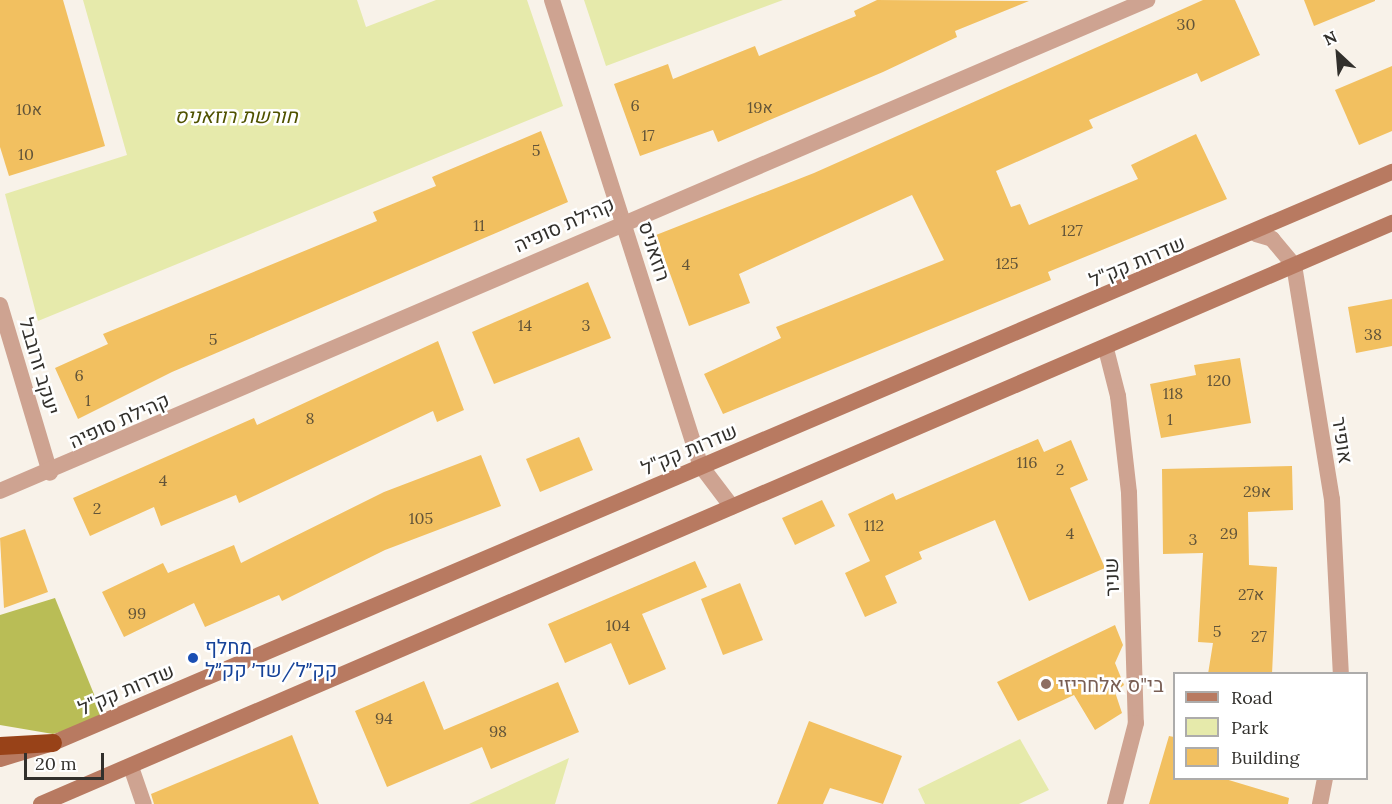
<!DOCTYPE html>
<html>
<head>
<meta charset="utf-8">
<style>
  body { margin:0 }
  #map { position:relative; width:1392px; height:804px; overflow:hidden; background:#f8f2e9; font-family:Lora,Heebo,serif }
  div>[style] { position:absolute }
  .green>* { inset:0; background:#e6eaab }
  .forest>* { inset:0; background:#b9bd56 }
  .building>* { inset:0; background:#f2c060 }
  .minor>* { height:16px; margin:-8px; padding:0 8px; transform-origin:8px; border-radius:8px; background:#cea391 }
  .secondary>* { height:16px; margin:-8px; padding:0 8px; transform-origin:8px; border-radius:8px; background:#b87a61 }
  .motorway>* { height:18px; margin:-9px; padding:0 9px; transform-origin:9px; border-radius:9px; background:#984218 }
  .dots>* { width:16px; height:16px; translate:-50% -50%; box-sizing:border-box; border:3px solid #fff; border-radius:50% }
  span { translate:-50% -50%; white-space:nowrap; text-align:center; line-height:1.15; -webkit-text-stroke:5px #fff; paint-order:stroke }
  .number-label { font-size:16px; color:#625439 }
  .number-label span { -webkit-text-stroke-width:0 }
  .park-label { font-size:20px; color:#505200; font-style:italic }
  .street-label { font-size:20px; color:#32302c }
  .transit-label { font-size:20px; color:#164399 }
  .left { translate:0 -50%; text-align:left }
  .education-label { font-size:20px; color:#785e54 }
  .legend { position:absolute; left:1173px; top:672px; width:195px; height:108px; box-sizing:border-box; background:#fff; border:2px solid #adacab; margin:0; padding:8px 10px; list-style:none; font-size:18px; color:#32302c }
  .legend li { display:flex; align-items:center; gap:12px; height:30px }
  .legend b { width:30px; border:2px solid #adacab }
  .north { position:absolute; left:1308px; top:24px; width:60px; height:60px; -webkit-text-stroke:4px #fff; paint-order:stroke; rotate:334deg; font-size:16px; font-weight:700; line-height:24px; text-align:center; color:#32302c }
  .north::after { content:''; display:block; margin:auto; width:21px; height:27px; background:#32302c; clip-path:polygon(50% 0,100% 100%,50% 72%,0 100%) }
  .scale { position:absolute; left:24px; top:753px; width:80px; height:27px; box-sizing:border-box; border:3px solid #32302c; border-top:0; padding-left:8px; font-size:18px; line-height:21px; white-space:nowrap; color:#32302c; -webkit-text-stroke:4px #fff; paint-order:stroke }
</style>
</head>
<body>
<div id="map">
  <div class="green">
    <div style="clip-path:polygon(83px 0,357px 0,366px 27px,436px 0,527px 0,563px 106px,38px 321px,5px 194px,127px 155px)"></div>
    <div style="clip-path:polygon(584px 0,783px 0,606px 66px)"></div>
    <div style="clip-path:polygon(1020px 739px,1049px 790px,1019px 804px,925px 804px,918px 789px)"></div>
    <div style="clip-path:polygon(569px 758px,555px 804px,469px 804px)"></div>
  </div>
  <div class="forest">
    <div style="clip-path:polygon(55px 598px,104px 719px,53px 734px,0 725px,0 615px)"></div>
  </div>
  <div class="building">
    <div style="clip-path:polygon(0 0,63px 0,105px 146px,9px 176px,0 147px)"></div>
    <div style="clip-path:polygon(877px 0,1029px 1px,955px 31px,957px 37px,883px 72px,718px 142px,713px 130px,640px 156px,614px 84px,668px 64px,673px 79px,755px 46px,759px 56px,856px 16px,854px 11px)"></div>
    <div style="clip-path:polygon(1203px 0,1235px 0,1260px 55px,1201px 82px,1197px 73px,1089px 120px,1093px 128px,996px 171px,1011px 207px,1020px 204px,1029px 225px,1138px 179px,1131px 165px,1196px 134px,1227px 199px,1048px 272px,1051px 280px,723px 414px,704px 374px,781px 338px,776px 327px,944px 260px,912px 195px,739px 274px,750px 303px,689px 326px,656px 235px,814px 173px)"></div>
    <div style="clip-path:polygon(1304px 0,1375px 0,1375px 1px,1314px 26px)"></div>
    <div style="clip-path:polygon(1392px 66px,1392px 131px,1359px 145px,1335px 90px)"></div>
    <div style="clip-path:polygon(541px 131px,568px 202px,172px 372px,78px 419px,55px 368px,108px 344px,103px 334px,377px 221px,373px 212px,436px 186px,432px 177px)"></div>
    <div style="clip-path:polygon(588px 282px,611px 338px,494px 384px,472px 332px)"></div>
    <div style="clip-path:polygon(1392px 299px,1392px 346px,1356px 353px,1348px 307px)"></div>
    <div style="clip-path:polygon(438px 341px,464px 410px,437px 422px,433px 411px,239px 503px,236px 495px,161px 526px,154px 507px,90px 536px,73px 498px,254px 418px,257px 425px)"></div>
    <div style="clip-path:polygon(1240px 358px,1251px 423px,1161px 438px,1150px 384px,1196px 375px,1194px 365px)"></div>
    <div style="clip-path:polygon(579px 437px,593px 470px,540px 492px,526px 459px)"></div>
    <div style="clip-path:polygon(1038px 439px,1044px 452px,1071px 440px,1088px 480px,1070px 488px,1105px 568px,1029px 601px,995px 520px,919px 552px,922px 559px,885px 576px,897px 603px,865px 617px,845px 573px,870px 561px,848px 514px,893px 493px,896px 500px)"></div>
    <div style="clip-path:polygon(481px 455px,501px 506px,385px 550px,282px 601px,279px 595px,205px 627px,194px 603px,124px 637px,102px 592px,163px 563px,168px 573px,234px 545px,241px 563px,384px 492px)"></div>
    <div style="clip-path:polygon(1292px 466px,1293px 510px,1248px 512px,1249px 565px,1277px 567px,1272px 674px,1208px 674px,1213px 643px,1198px 642px,1203px 553px,1163px 554px,1162px 469px)"></div>
    <div style="clip-path:polygon(822px 500px,835px 526px,795px 545px,782px 518px)"></div>
    <div style="clip-path:polygon(25px 529px,48px 592px,4px 608px,0 538px)"></div>
    <div style="clip-path:polygon(695px 561px,707px 587px,642px 614px,666px 669px,629px 685px,611px 643px,565px 663px,548px 624px)"></div>
    <div style="clip-path:polygon(740px 583px,763px 640px,723px 655px,701px 599px)"></div>
    <div style="clip-path:polygon(1115px 625px,1123px 645px,1115px 663px,1124px 685px,1115px 692px,1122px 713px,1095px 730px,1074px 695px,1018px 721px,997px 682px)"></div>
    <div style="clip-path:polygon(424px 681px,444px 730px,558px 682px,579px 732px,491px 769px,482px 747px,387px 787px,355px 711px)"></div>
    <div style="clip-path:polygon(809px 721px,902px 756px,883px 804px,830px 788px,823px 804px,777px 804px)"></div>
    <div style="clip-path:polygon(292px 735px,319px 804px,154px 804px,151px 794px)"></div>
    <div style="clip-path:polygon(1169px 736px,1174px 737px,1174px 778px,1222px 778px,1289px 798px,1288px 804px,1149px 804px)"></div>
  </div>
  <div class="minor">
    <div style="left:552px;top:0;width:489px;rotate:72.3deg"></div>
    <div style="left:701px;top:466px;width:51px;rotate:52.9deg"></div>
    <div style="left:1256px;top:234px;width:17px;rotate:17deg"></div>
    <div style="left:1272px;top:239px;width:34px;rotate:50deg"></div>
    <div style="left:1294px;top:265px;width:237px;rotate:80.8deg"></div>
    <div style="left:1332px;top:499px;width:175px;rotate:87.1deg"></div>
    <div style="left:0;top:305px;width:175px;rotate:73.4deg"></div>
    <div style="left:1106px;top:349px;width:49px;rotate:75.7deg"></div>
    <div style="left:1118px;top:396px;width:98px;rotate:83.5deg"></div>
    <div style="left:1129px;top:493px;width:230px;rotate:88.3deg"></div>
    <div style="left:1136px;top:723px;width:84px;rotate:104.5deg"></div>
    <div style="left:0;top:491px;width:1248px;rotate:-23.17deg"></div>
    <div style="left:131px;top:767px;width:39px;rotate:71deg"></div>
    <div style="left:1320px;top:804px;width:26px;rotate:-79deg"></div>
  </div>
  <div class="secondary">
    <div style="left:0;top:759px;width:55px;rotate:-16.8deg"></div>
    <div style="left:53px;top:743px;width:1456px;rotate:-23.1deg"></div>
    <div style="left:41px;top:804px;width:1471px;rotate:-23.27deg"></div>
  </div>
  <div class="motorway">
    <div style="left:0;top:746px;width:53px;rotate:-3.2deg"></div>
  </div>
  <div class="dots">
    <div style="left:193px;top:658px;background:#1a4fb4"></div>
    <div style="left:1046px;top:684px;background:#8d6e63"></div>
  </div>
  <div class="number-label">
    <span style="left:1186px;top:24px">30</span>
    <span style="left:635px;top:105px">6</span>
    <span style="left:760px;top:107px">19א</span>
    <span style="left:29px;top:109px">10א</span>
    <span style="left:648px;top:135px">17</span>
    <span style="left:536px;top:150px">5</span>
    <span style="left:26px;top:154px">10</span>
    <span style="left:479px;top:225px">11</span>
    <span style="left:1072px;top:230px">127</span>
    <span style="left:1007px;top:263px">125</span>
    <span style="left:686px;top:264px">4</span>
    <span style="left:525px;top:325px">14</span>
    <span style="left:586px;top:325px">3</span>
    <span style="left:1373px;top:334px">38</span>
    <span style="left:213px;top:339px">5</span>
    <span style="left:79px;top:375px">6</span>
    <span style="left:1219px;top:380px">120</span>
    <span style="left:1173px;top:393px">118</span>
    <span style="left:88px;top:400px">1</span>
    <span style="left:310px;top:418px">8</span>
    <span style="left:1170px;top:419px">1</span>
    <span style="left:1027px;top:462px">116</span>
    <span style="left:1060px;top:469px">2</span>
    <span style="left:163px;top:480px">4</span>
    <span style="left:1257px;top:491px">29א</span>
    <span style="left:97px;top:508px">2</span>
    <span style="left:421px;top:518px">105</span>
    <span style="left:874px;top:525px">112</span>
    <span style="left:1070px;top:533px">4</span>
    <span style="left:1229px;top:533px">29</span>
    <span style="left:1193px;top:539px">3</span>
    <span style="left:1251px;top:594px">27א</span>
    <span style="left:137px;top:613px">99</span>
    <span style="left:618px;top:625px">104</span>
    <span style="left:1217px;top:631px">5</span>
    <span style="left:1259px;top:636px">27</span>
    <span style="left:384px;top:718px">94</span>
    <span style="left:498px;top:731px">98</span>
  </div>
  <div class="park-label">
    <span style="left:236px;top:115px">חורשת רוזאניס</span>
  </div>
  <div class="street-label">
    <span style="left:564px;top:224px;rotate:-24deg">קהילת סופיה</span>
    <span style="left:655px;top:251px;rotate:72deg">רוזאניס</span>
    <span style="left:1137px;top:261px;rotate:-23deg">שדרות קק"ל</span>
    <span style="left:40px;top:366px;rotate:74deg">יעקב זרובבל</span>
    <span style="left:119px;top:420px;rotate:-24deg">קהילת סופיה</span>
    <span style="left:1343px;top:440px;rotate:81deg">אופיר</span>
    <span style="left:689px;top:449px;rotate:-23deg">שדרות קק"ל</span>
    <span style="left:1111px;top:577px;rotate:-92deg">שניר</span>
    <span style="left:126px;top:689px;rotate:-23deg">שדרות קק"ל</span>
  </div>
  <div class="transit-label">
    <span class="left" style="left:205px;top:658px">מחלף<br>קק״ל/שד׳ קק״ל</span>
  </div>
  <div class="education-label">
    <span class="left" style="left:1058px;top:684px">בי"ס אלחריזי</span>
  </div>
  <ul class="legend">
  <li><b style="height:8px;background:#b87a61"></b>Road</li>
  <li><b style="height:16px;background:#e6eaab"></b>Park</li>
  <li><b style="height:16px;background:#f2c060"></b>Building</li>
  </ul>
  <div class="north">N</div>
  <div class="scale">20 m</div>
</div>
</body>
</html>
